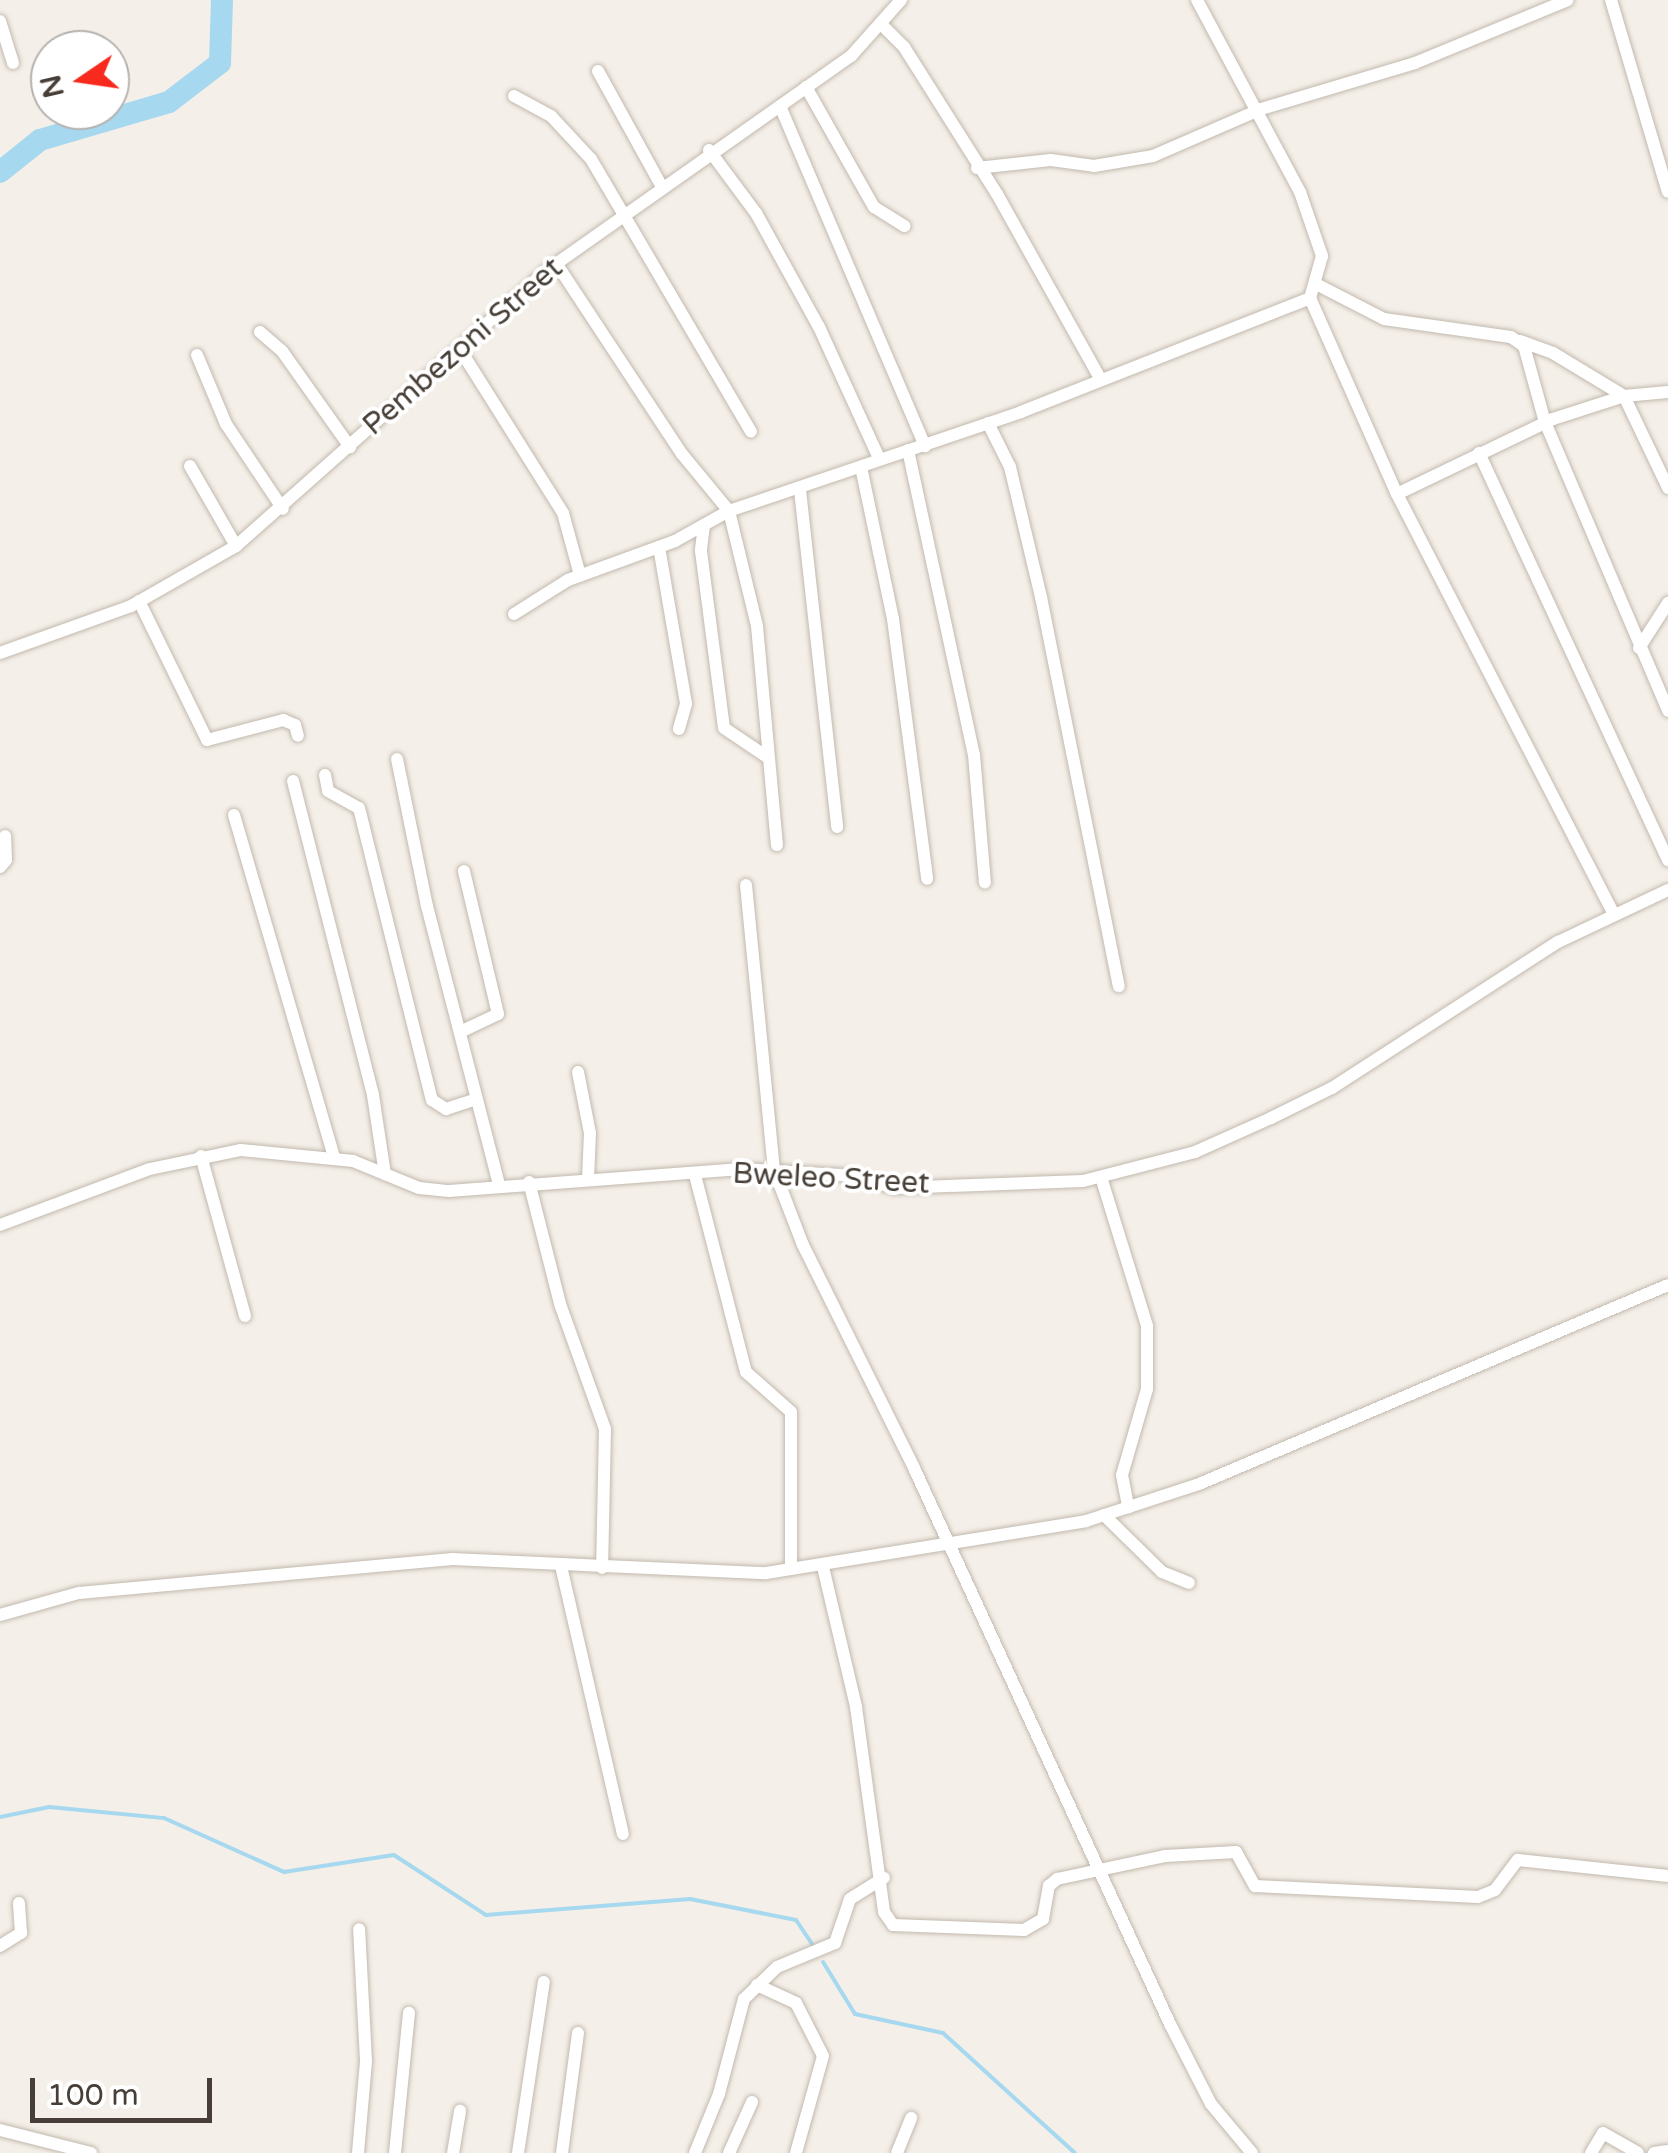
<!DOCTYPE html>
<html>
<head>
<meta charset="utf-8">
<style>
  body { margin:0 }
  #map { position:relative; width:1668px; height:2153px; overflow:hidden; background:#f4efe8; font-family:"Varela Round",sans-serif }
  div>[style] { position:absolute }
  .stream>* { height:4px; margin:-2px; padding:0 2px; transform-origin:2px; border-radius:2px; background:#a6d8ef }
  .river>* { height:22px; margin:-11px; padding:0 11px; transform-origin:11px; border-radius:11px; background:#a6d8ef }
  .roads { filter:drop-shadow(0 0 2px #c2b9ae) drop-shadow(0 0 2px #c2b9ae) }
  .street>* { height:12px; margin:-6px; padding:0 6px; transform-origin:6px; border-radius:6px; background:#fff }
  span { translate:-50% -50%; white-space:nowrap; text-align:center; line-height:1.15; -webkit-text-stroke:8px #fff; paint-order:stroke }
  .street-label { font-size:30px; color:#473f37 }
  .north { position:absolute; left:30px; top:30px; width:100px; height:100px; box-sizing:border-box; background:#fff; border:2px solid #b5b2af; border-radius:50%; rotate:257deg; font-size:28px; font-weight:700; line-height:40px; text-align:center; color:#473f37 }
  .north::after { content:''; display:block; margin:auto; width:35px; height:45px; background:#f72a1d; clip-path:polygon(50% 0,100% 100%,50% 72%,0 100%) }
  .scale { position:absolute; left:30px; top:2078px; width:182px; height:45px; box-sizing:border-box; border:5px solid #473f37; border-top:0; padding-left:12px; font-size:30px; line-height:35px; white-space:nowrap; color:#473f37; -webkit-text-stroke:8px #fff; paint-order:stroke }
</style>
</head>
<body>
<div id="map">
  <div class="stream">
    <div style="left:0;top:1817px;width:50px;rotate:-11.5deg"></div>
    <div style="left:49px;top:1807px;width:116px;rotate:5.5deg"></div>
    <div style="left:164px;top:1818px;width:132px;rotate:24.2deg"></div>
    <div style="left:284px;top:1872px;width:111px;rotate:-8.8deg"></div>
    <div style="left:394px;top:1855px;width:110px;rotate:33.1deg"></div>
    <div style="left:486px;top:1915px;width:205px;rotate:-4.5deg"></div>
    <div style="left:690px;top:1899px;width:108px;rotate:11.2deg"></div>
    <div style="left:796px;top:1920px;width:29px;rotate:56deg"></div>
    <div style="left:823px;top:1962px;width:61px;rotate:58.4deg"></div>
    <div style="left:855px;top:2014px;width:90px;rotate:12.2deg"></div>
    <div style="left:943px;top:2033px;width:178px;rotate:42.3deg"></div>
  </div>
  <div class="river">
    <div style="left:0;top:172px;width:51px;rotate:-38.7deg"></div>
    <div style="left:40px;top:140px;width:134px;rotate:-16.4deg"></div>
    <div style="left:169px;top:102px;width:64px;rotate:-37.4deg"></div>
    <div style="left:220px;top:63px;width:63px;rotate:-88.2deg"></div>
  </div>
  <div class="roads">
    <div class="street">
      <div style="left:1197px;top:0;width:218px;rotate:61.8deg"></div>
      <div style="left:1300px;top:192px;width:68px;rotate:71deg"></div>
      <div style="left:1322px;top:256px;width:44px;rotate:105.9deg"></div>
      <div style="left:1310px;top:298px;width:214px;rotate:66.1deg"></div>
      <div style="left:1397px;top:494px;width:473px;rotate:62.7deg"></div>
      <div style="left:1611px;top:0;width:200px;rotate:73.5deg"></div>
      <div style="left:0;top:21px;width:44px;rotate:72.8deg"></div>
      <div style="left:881px;top:24px;width:33px;rotate:45deg"></div>
      <div style="left:904px;top:47px;width:174px;rotate:57.7deg"></div>
      <div style="left:997px;top:194px;width:211px;rotate:60.8deg"></div>
      <div style="left:598px;top:71px;width:130px;rotate:61.1deg"></div>
      <div style="left:806px;top:87px;width:138px;rotate:60.5deg"></div>
      <div style="left:874px;top:207px;width:36px;rotate:32deg"></div>
      <div style="left:514px;top:96px;width:42px;rotate:28.4deg"></div>
      <div style="left:551px;top:116px;width:59px;rotate:47.1deg"></div>
      <div style="left:591px;top:159px;width:316px;rotate:59.6deg"></div>
      <div style="left:780px;top:106px;width:370px;rotate:66.9deg"></div>
      <div style="left:709px;top:150px;width:79px;rotate:53.3deg"></div>
      <div style="left:756px;top:213px;width:130px;rotate:61.1deg"></div>
      <div style="left:819px;top:327px;width:144px;rotate:65.4deg"></div>
      <div style="left:977px;top:168px;width:74px;rotate:-6.2deg"></div>
      <div style="left:1051px;top:160px;width:43px;rotate:7.9deg"></div>
      <div style="left:1094px;top:166px;width:60px;rotate:-9.6deg"></div>
      <div style="left:1153px;top:156px;width:118px;rotate:-23.5deg"></div>
      <div style="left:1261px;top:109px;width:161px;rotate:-16.6deg"></div>
      <div style="left:1415px;top:63px;width:165px;rotate:-22.4deg"></div>
      <div style="left:556px;top:263px;width:229px;rotate:56.6deg"></div>
      <div style="left:682px;top:454px;width:74px;rotate:50.5deg"></div>
      <div style="left:729px;top:511px;width:118px;rotate:76.3deg"></div>
      <div style="left:757px;top:626px;width:220px;rotate:84.8deg"></div>
      <div style="left:1316px;top:284px;width:76px;rotate:27.2deg"></div>
      <div style="left:1384px;top:319px;width:128px;rotate:8.1deg"></div>
      <div style="left:1511px;top:337px;width:16px;rotate:35deg"></div>
      <div style="left:1524px;top:346px;width:79px;rotate:74.6deg"></div>
      <div style="left:1545px;top:422px;width:314px;rotate:66.9deg"></div>
      <div style="left:260px;top:332px;width:29px;rotate:41deg"></div>
      <div style="left:282px;top:351px;width:118px;rotate:54.7deg"></div>
      <div style="left:1520px;top:341px;width:35px;rotate:20deg"></div>
      <div style="left:1553px;top:353px;width:83px;rotate:31.2deg"></div>
      <div style="left:1624px;top:396px;width:102px;rotate:64.4deg"></div>
      <div style="left:461px;top:351px;width:191px;rotate:57.8deg"></div>
      <div style="left:563px;top:513px;width:64px;rotate:74.7deg"></div>
      <div style="left:197px;top:355px;width:75px;rotate:67.2deg"></div>
      <div style="left:226px;top:424px;width:102px;rotate:56.2deg"></div>
      <div style="left:988px;top:423px;width:49px;rotate:63.4deg"></div>
      <div style="left:1010px;top:467px;width:134px;rotate:76.6deg"></div>
      <div style="left:1041px;top:597px;width:397px;rotate:78.7deg"></div>
      <div style="left:908px;top:450px;width:312px;rotate:77.8deg"></div>
      <div style="left:974px;top:755px;width:128px;rotate:85.1deg"></div>
      <div style="left:1479px;top:453px;width:449px;rotate:65.1deg"></div>
      <div style="left:190px;top:466px;width:92px;rotate:60.1deg"></div>
      <div style="left:861px;top:467px;width:155px;rotate:78.1deg"></div>
      <div style="left:893px;top:619px;width:262px;rotate:82.5deg"></div>
      <div style="left:800px;top:490px;width:339px;rotate:83.7deg"></div>
      <div style="left:1397px;top:494px;width:173px;rotate:-25.7deg"></div>
      <div style="left:1553px;top:419px;width:75px;rotate:-17.9deg"></div>
      <div style="left:1624px;top:396px;width:44px;rotate:-5.2deg"></div>
      <div style="left:704px;top:525px;width:26px;rotate:97deg"></div>
      <div style="left:701px;top:551px;width:178px;rotate:82.6deg"></div>
      <div style="left:724px;top:728px;width:52px;rotate:34deg"></div>
      <div style="left:659px;top:547px;width:159px;rotate:80.2deg"></div>
      <div style="left:686px;top:704px;width:26px;rotate:106deg"></div>
      <div style="left:139px;top:601px;width:155px;rotate:63.9deg"></div>
      <div style="left:207px;top:740px;width:79px;rotate:-14.7deg"></div>
      <div style="left:283px;top:720px;width:13px;rotate:23deg"></div>
      <div style="left:295px;top:725px;width:11px;rotate:75deg"></div>
      <div style="left:514px;top:614px;width:64px;rotate:-32.2deg"></div>
      <div style="left:568px;top:580px;width:114px;rotate:-20deg"></div>
      <div style="left:675px;top:541px;width:62px;rotate:-29.1deg"></div>
      <div style="left:729px;top:511px;width:308px;rotate:-18.7deg"></div>
      <div style="left:1021px;top:412px;width:311px;rotate:-21.5deg"></div>
      <div style="left:1639px;top:648px;width:54px;rotate:-57.2deg"></div>
      <div style="left:0;top:653px;width:139px;rotate:-19.7deg"></div>
      <div style="left:131px;top:606px;width:121px;rotate:-29.7deg"></div>
      <div style="left:236px;top:546px;width:414px;rotate:-41.6deg"></div>
      <div style="left:546px;top:271px;width:373px;rotate:-35.2deg"></div>
      <div style="left:851px;top:56px;width:75px;rotate:-48.2deg"></div>
      <div style="left:397px;top:759px;width:150px;rotate:78.5deg"></div>
      <div style="left:427px;top:906px;width:288px;rotate:75.5deg"></div>
      <div style="left:325px;top:775px;width:16px;rotate:79deg"></div>
      <div style="left:328px;top:791px;width:35px;rotate:29deg"></div>
      <div style="left:359px;top:808px;width:301px;rotate:76deg"></div>
      <div style="left:432px;top:1100px;width:17px;rotate:33deg"></div>
      <div style="left:446px;top:1109px;width:32px;rotate:-18deg"></div>
      <div style="left:293px;top:781px;width:324px;rotate:75.7deg"></div>
      <div style="left:373px;top:1095px;width:80px;rotate:81.4deg"></div>
      <div style="left:234px;top:815px;width:357px;rotate:73.7deg"></div>
      <div style="left:0;top:867px;width:9px;rotate:-49deg"></div>
      <div style="left:6px;top:860px;width:24px;rotate:-92deg"></div>
      <div style="left:746px;top:885px;width:286px;rotate:84.4deg"></div>
      <div style="left:774px;top:1170px;width:80px;rotate:68.9deg"></div>
      <div style="left:803px;top:1245px;width:249px;rotate:63.5deg"></div>
      <div style="left:914px;top:1468px;width:612px;rotate:65.28deg"></div>
      <div style="left:1170px;top:2024px;width:90px;rotate:62.9deg"></div>
      <div style="left:1211px;top:2104px;width:64px;rotate:50.1deg"></div>
      <div style="left:460px;top:1032px;width:42px;rotate:-25.3deg"></div>
      <div style="left:498px;top:1014px;width:147px;rotate:-103.4deg"></div>
      <div style="left:578px;top:1072px;width:62px;rotate:78.9deg"></div>
      <div style="left:590px;top:1133px;width:45px;rotate:92.5deg"></div>
      <div style="left:201px;top:1156px;width:166px;rotate:74.6deg"></div>
      <div style="left:695px;top:1175px;width:203px;rotate:75.5deg"></div>
      <div style="left:746px;top:1372px;width:60px;rotate:41.6deg"></div>
      <div style="left:791px;top:1412px;width:157px;rotate:90deg"></div>
      <div style="left:1101px;top:1177px;width:156px;rotate:72.8deg"></div>
      <div style="left:1147px;top:1326px;width:63px;rotate:90deg"></div>
      <div style="left:1147px;top:1389px;width:90px;rotate:106.2deg"></div>
      <div style="left:1122px;top:1475px;width:33px;rotate:79deg"></div>
      <div style="left:529px;top:1182px;width:126px;rotate:75.7deg"></div>
      <div style="left:560px;top:1304px;width:133px;rotate:70.2deg"></div>
      <div style="left:605px;top:1429px;width:139px;rotate:91.2deg"></div>
      <div style="left:0;top:1225px;width:160px;rotate:-20.5deg"></div>
      <div style="left:150px;top:1169px;width:93px;rotate:-11.8deg"></div>
      <div style="left:241px;top:1150px;width:113px;rotate:5.6deg"></div>
      <div style="left:353px;top:1161px;width:71px;rotate:22.2deg"></div>
      <div style="left:419px;top:1188px;width:30px;rotate:6deg"></div>
      <div style="left:449px;top:1191px;width:293px;rotate:-4.3deg"></div>
      <div style="left:741px;top:1169px;width:116px;rotate:3.5deg"></div>
      <div style="left:857px;top:1176px;width:39px;rotate:18deg"></div>
      <div style="left:894px;top:1188px;width:189px;rotate:-2.1deg"></div>
      <div style="left:1083px;top:1181px;width:116px;rotate:-14.5deg"></div>
      <div style="left:1195px;top:1152px;width:83px;rotate:-24.1deg"></div>
      <div style="left:1271px;top:1118px;width:68px;rotate:-26.2deg"></div>
      <div style="left:1332px;top:1088px;width:269px;rotate:-32.9deg"></div>
      <div style="left:1558px;top:942px;width:122px;rotate:-25.3deg"></div>
      <div style="left:1104px;top:1515px;width:81px;rotate:44.5deg"></div>
      <div style="left:1162px;top:1572px;width:29px;rotate:22deg"></div>
      <div style="left:561px;top:1566px;width:275px;rotate:77deg"></div>
      <div style="left:823px;top:1567px;width:144px;rotate:76.7deg"></div>
      <div style="left:856px;top:1707px;width:207px;rotate:82.2deg"></div>
      <div style="left:884px;top:1912px;width:16px;rotate:55deg"></div>
      <div style="left:893px;top:1925px;width:131px;rotate:2.2deg"></div>
      <div style="left:1024px;top:1930px;width:22px;rotate:-30deg"></div>
      <div style="left:1043px;top:1919px;width:34px;rotate:-80deg"></div>
      <div style="left:1049px;top:1886px;width:11px;rotate:-41deg"></div>
      <div style="left:1057px;top:1879px;width:110px;rotate:-12deg"></div>
      <div style="left:1165px;top:1856px;width:71px;rotate:-3.2deg"></div>
      <div style="left:1236px;top:1852px;width:39px;rotate:61deg"></div>
      <div style="left:1255px;top:1886px;width:223px;rotate:2.8deg"></div>
      <div style="left:1478px;top:1897px;width:18px;rotate:-22deg"></div>
      <div style="left:1495px;top:1890px;width:38px;rotate:-53deg"></div>
      <div style="left:1518px;top:1860px;width:151px;rotate:6.1deg"></div>
      <div style="left:0;top:1615px;width:82px;rotate:-15.6deg"></div>
      <div style="left:79px;top:1593px;width:375px;rotate:-5.2deg"></div>
      <div style="left:452px;top:1559px;width:314px;rotate:2.6deg"></div>
      <div style="left:766px;top:1573px;width:324px;rotate:-9.2deg"></div>
      <div style="left:1086px;top:1521px;width:119px;rotate:-18.1deg"></div>
      <div style="left:1199px;top:1484px;width:509px;rotate:-22.99deg"></div>
      <div style="left:0;top:1946px;width:25px;rotate:-32deg"></div>
      <div style="left:21px;top:1933px;width:30px;rotate:-94deg"></div>
      <div style="left:757px;top:1985px;width:43px;rotate:24.8deg"></div>
      <div style="left:796px;top:2003px;width:59px;rotate:63deg"></div>
      <div style="left:823px;top:2056px;width:101px;rotate:105.6deg"></div>
      <div style="left:0;top:2130px;width:94px;rotate:14.2deg"></div>
      <div style="left:358px;top:2153px;width:92px;rotate:-85deg"></div>
      <div style="left:366px;top:2061px;width:132px;rotate:-93deg"></div>
      <div style="left:395px;top:2153px;width:141px;rotate:-84.3deg"></div>
      <div style="left:453px;top:2153px;width:43px;rotate:-80.5deg"></div>
      <div style="left:518px;top:2153px;width:173px;rotate:-81.4deg"></div>
      <div style="left:562px;top:2153px;width:121px;rotate:-82.4deg"></div>
      <div style="left:695px;top:2153px;width:64px;rotate:-67.9deg"></div>
      <div style="left:719px;top:2094px;width:98px;rotate:-75.3deg"></div>
      <div style="left:744px;top:1999px;width:46px;rotate:-44.1deg"></div>
      <div style="left:777px;top:1967px;width:63px;rotate:-22.5deg"></div>
      <div style="left:835px;top:1943px;width:46px;rotate:-71.2deg"></div>
      <div style="left:850px;top:1899px;width:40px;rotate:-32deg"></div>
      <div style="left:729px;top:2153px;width:56px;rotate:-65.7deg"></div>
      <div style="left:897px;top:2153px;width:38px;rotate:-68deg"></div>
      <div style="left:1591px;top:2153px;width:23px;rotate:-59deg"></div>
      <div style="left:1603px;top:2133px;width:40px;rotate:29.7deg"></div>
      <div style="left:1654px;top:2153px;width:14px;rotate:-8deg"></div>
    </div>
  </div>
  <div class="street-label">
    <span style="left:463px;top:347px;rotate:-41deg">Pembezoni Street</span>
    <span style="left:831px;top:1179px;rotate:3deg">Bweleo Street</span>
  </div>
  <div class="north">N</div>
  <div class="scale">100 m</div>
</div>
</body>
</html>
